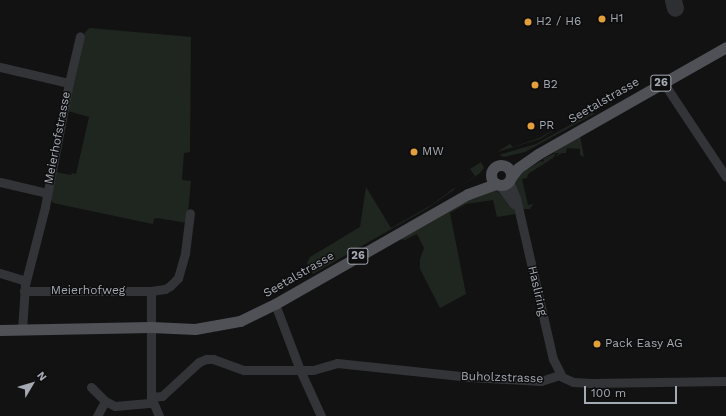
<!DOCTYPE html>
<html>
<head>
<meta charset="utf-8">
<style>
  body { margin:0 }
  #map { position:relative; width:726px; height:416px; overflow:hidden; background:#121213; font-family:"Work Sans",sans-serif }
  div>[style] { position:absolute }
  .green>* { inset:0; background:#1e261f }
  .taxiway>* { height:17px; margin:-8.5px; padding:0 8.5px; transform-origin:8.5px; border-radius:8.5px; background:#2e2f32 }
  .minor>* { height:9px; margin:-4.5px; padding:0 4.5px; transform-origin:4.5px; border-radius:4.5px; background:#333438 }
  .major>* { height:11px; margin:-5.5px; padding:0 5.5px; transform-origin:5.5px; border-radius:5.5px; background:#4f5157 }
  .major>.ring { margin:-5.5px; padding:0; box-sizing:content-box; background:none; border:11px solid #4f5157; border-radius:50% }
  .dots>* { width:11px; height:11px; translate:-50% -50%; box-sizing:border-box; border:2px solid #0d0d0e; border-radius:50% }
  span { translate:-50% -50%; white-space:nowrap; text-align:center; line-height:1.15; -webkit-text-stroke:3px #0d0d0e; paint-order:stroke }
  .shield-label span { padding:1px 3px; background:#0d0d0e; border:1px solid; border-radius:3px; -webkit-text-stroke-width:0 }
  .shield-label { font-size:11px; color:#a4aab3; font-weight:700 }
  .poi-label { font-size:12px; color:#a4aab3 }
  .left { translate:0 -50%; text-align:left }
  .street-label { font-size:12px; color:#a4aab3 }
  .north { position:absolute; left:12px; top:364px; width:40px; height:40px; -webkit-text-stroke:3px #0d0d0e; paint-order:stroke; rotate:52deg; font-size:11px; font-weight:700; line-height:16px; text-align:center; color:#a4aab3 }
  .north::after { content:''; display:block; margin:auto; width:14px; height:18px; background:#a4aab3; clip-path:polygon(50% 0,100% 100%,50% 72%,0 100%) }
  .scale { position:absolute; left:584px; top:386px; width:93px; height:18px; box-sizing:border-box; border:2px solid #a4aab3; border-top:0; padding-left:5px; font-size:12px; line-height:14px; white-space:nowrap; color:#a4aab3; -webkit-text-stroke:3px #0d0d0e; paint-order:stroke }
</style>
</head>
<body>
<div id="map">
  <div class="green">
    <div style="clip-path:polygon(90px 28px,191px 37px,190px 152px,184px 153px,182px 180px,191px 181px,187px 223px,157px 218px,154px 219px,153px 224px,53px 203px,51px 199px,56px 172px,71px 175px,72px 173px,76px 174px,89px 117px,68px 111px,85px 32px)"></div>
    <div style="clip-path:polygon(593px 112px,594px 114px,525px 152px,504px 157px,499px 155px,536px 144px)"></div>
    <div style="clip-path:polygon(562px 125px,540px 139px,497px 152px,510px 144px,513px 147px,539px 138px)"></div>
    <div style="clip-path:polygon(580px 136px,584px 157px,580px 155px,580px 149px,567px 148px,566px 153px,562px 153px,555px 157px,559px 153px,553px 153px)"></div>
    <div style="clip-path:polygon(556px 153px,553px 158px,528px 174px,527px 178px,522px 179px,528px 205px,533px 204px,530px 209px,523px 209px,514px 184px,515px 179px,522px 172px,541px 161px,542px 162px,544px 161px,543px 159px,551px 155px)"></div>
    <div style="clip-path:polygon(481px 162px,484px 168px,479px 174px,459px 187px,475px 176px,470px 169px)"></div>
    <div style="clip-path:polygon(366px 187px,391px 228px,433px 204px,454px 188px,455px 189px,428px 208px,313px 274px,307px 263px,310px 257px,360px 227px)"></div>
    <div style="clip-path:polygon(496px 190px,514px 208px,516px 214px,497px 217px,493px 200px,466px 204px,450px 213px,466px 294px,440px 308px,420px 269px,420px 259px,424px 248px,417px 234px,405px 240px,400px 239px,475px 195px)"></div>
  </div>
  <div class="taxiway">
    <div style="left:673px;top:0;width:8px;rotate:76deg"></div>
  </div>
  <div class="minor">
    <div style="left:0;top:67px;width:71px;rotate:13.1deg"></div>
    <div style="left:69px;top:83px;width:126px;rotate:101deg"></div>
    <div style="left:45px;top:207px;width:81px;rotate:104.4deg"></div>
    <div style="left:25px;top:285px;width:45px;rotate:93.8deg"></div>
    <div style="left:663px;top:82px;width:114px;rotate:56.4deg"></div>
    <div style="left:69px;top:83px;width:48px;rotate:-76.8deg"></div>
    <div style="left:509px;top:181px;width:18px;rotate:68deg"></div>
    <div style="left:516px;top:198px;width:165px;rotate:77.1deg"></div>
    <div style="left:553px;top:359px;width:20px;rotate:63deg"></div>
    <div style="left:562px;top:377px;width:12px;rotate:24deg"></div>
    <div style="left:573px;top:382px;width:19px;rotate:3deg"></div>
    <div style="left:592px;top:383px;width:134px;rotate:-0.9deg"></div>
    <div style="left:0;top:182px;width:48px;rotate:13.2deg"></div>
    <div style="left:499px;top:185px;width:24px;rotate:52deg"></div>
    <div style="left:0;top:273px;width:27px;rotate:17deg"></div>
    <div style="left:24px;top:291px;width:127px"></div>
    <div style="left:275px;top:304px;width:71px;rotate:69.3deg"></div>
    <div style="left:300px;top:370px;width:51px;rotate:65.5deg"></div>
    <div style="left:91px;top:387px;width:20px;rotate:45deg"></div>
    <div style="left:105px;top:401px;width:11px;rotate:27deg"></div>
    <div style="left:115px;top:406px;width:37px;rotate:-5deg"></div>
    <div style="left:151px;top:397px;width:11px;rotate:-5deg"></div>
    <div style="left:162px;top:396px;width:50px;rotate:-42.6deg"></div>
    <div style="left:199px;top:362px;width:8px;rotate:-23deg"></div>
    <div style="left:206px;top:359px;width:7px"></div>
    <div style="left:213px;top:359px;width:33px;rotate:20deg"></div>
    <div style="left:244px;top:370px;width:69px"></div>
    <div style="left:313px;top:370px;width:25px;rotate:-16deg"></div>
    <div style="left:337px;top:363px;width:134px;rotate:6deg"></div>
    <div style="left:470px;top:377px;width:71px;rotate:3.2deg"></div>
    <div style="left:541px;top:381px;width:19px;rotate:-18deg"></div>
    <div style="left:97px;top:416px;width:17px;rotate:-62deg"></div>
    <div style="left:159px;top:416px;width:21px;rotate:-113deg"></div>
    <div style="left:151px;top:397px;width:106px;rotate:-90deg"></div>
    <div style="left:151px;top:291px;width:14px;rotate:-8deg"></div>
    <div style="left:165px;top:289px;width:6px;rotate:-31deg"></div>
    <div style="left:170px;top:286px;width:11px;rotate:-45deg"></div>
    <div style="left:178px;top:278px;width:26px;rotate:-74deg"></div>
    <div style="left:185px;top:253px;width:40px;rotate:-82.9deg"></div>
  </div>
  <div class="major">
    <div class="ring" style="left:491px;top:165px;width:9px;height:9px"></div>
    <div style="left:511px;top:177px;width:11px;rotate:-52deg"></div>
    <div style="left:518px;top:168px;width:24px;rotate:-35deg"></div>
    <div style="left:538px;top:154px;width:216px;rotate:-29.6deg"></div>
    <div style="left:0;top:330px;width:151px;rotate:-1.1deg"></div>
    <div style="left:151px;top:327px;width:44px;rotate:2.6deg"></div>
    <div style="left:195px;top:329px;width:46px;rotate:-10.1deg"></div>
    <div style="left:240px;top:321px;width:39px;rotate:-26deg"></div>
    <div style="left:275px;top:304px;width:222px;rotate:-29.7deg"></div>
    <div style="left:468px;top:194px;width:30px;rotate:-20deg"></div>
  </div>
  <div class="dots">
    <div style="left:602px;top:19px;background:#e39f3a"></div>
    <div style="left:528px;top:22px;background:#e39f3a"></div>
    <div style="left:535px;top:85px;background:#e39f3a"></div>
    <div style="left:531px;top:126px;background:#e39f3a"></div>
    <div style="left:414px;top:152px;background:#e39f3a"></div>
    <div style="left:597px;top:344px;background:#e39f3a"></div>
  </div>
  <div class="shield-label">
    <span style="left:661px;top:83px">26</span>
    <span style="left:358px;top:256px">26</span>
  </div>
  <div class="poi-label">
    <span class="left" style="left:610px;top:19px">H1</span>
    <span class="left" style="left:536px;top:22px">H2 / H6</span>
    <span class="left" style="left:543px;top:85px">B2</span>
    <span class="left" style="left:539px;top:126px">PR</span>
    <span class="left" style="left:422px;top:152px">MW</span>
    <span class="left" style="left:605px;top:344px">Pack Easy AG</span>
  </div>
  <div class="street-label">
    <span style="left:604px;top:101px;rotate:-30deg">Seetalstrasse</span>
    <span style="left:58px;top:138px;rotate:-79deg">Meierhofstrasse</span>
    <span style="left:299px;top:275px;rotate:-30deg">Seetalstrasse</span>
    <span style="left:88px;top:291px">Meierhofweg</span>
    <span style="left:537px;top:291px;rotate:77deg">Hasliring</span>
    <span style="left:502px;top:378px;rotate:2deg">Buholzstrasse</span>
  </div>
  <div class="north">N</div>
  <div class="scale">100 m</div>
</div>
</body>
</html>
